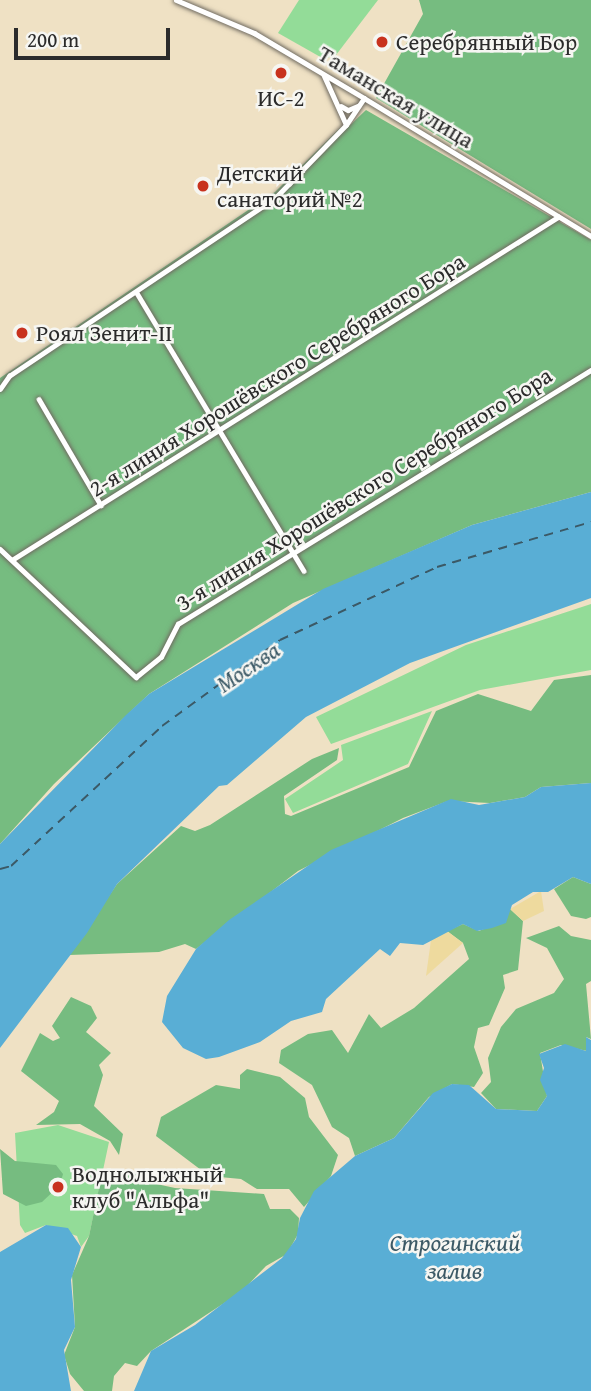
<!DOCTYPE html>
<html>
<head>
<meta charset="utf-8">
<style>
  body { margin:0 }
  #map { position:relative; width:591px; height:1391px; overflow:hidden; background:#efe1c4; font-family:"Gentium Book Plus",serif }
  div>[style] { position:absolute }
  .green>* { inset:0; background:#93dc98 }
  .forest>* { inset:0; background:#76bc80 }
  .sand>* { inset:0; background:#eeda9e }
  .water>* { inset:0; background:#59aed5 }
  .ferry>* { height:2px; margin-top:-1px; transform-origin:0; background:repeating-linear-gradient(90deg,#3b5966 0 9px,transparent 0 16px) }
  .roads { filter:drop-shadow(0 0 2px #706b61) drop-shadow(0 0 2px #706b61) }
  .minor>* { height:4.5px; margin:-2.25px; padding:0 2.25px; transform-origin:2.25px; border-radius:2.25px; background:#fff }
  .tertiary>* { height:5px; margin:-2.5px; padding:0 2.5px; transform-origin:2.5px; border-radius:2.5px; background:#fff }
  .dots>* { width:19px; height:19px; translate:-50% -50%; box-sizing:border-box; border:4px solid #f6f6f2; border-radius:50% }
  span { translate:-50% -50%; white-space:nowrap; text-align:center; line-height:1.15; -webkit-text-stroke:5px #f6f6f2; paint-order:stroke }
  .poi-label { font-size:23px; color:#2b2b2b }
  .left { translate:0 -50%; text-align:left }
  .street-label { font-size:23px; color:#2b2b2b }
  .water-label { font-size:24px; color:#3b5966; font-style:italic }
  .scale { position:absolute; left:14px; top:28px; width:156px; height:32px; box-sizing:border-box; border:4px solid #2b2b2b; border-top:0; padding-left:9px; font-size:21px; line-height:24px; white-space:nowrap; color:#2b2b2b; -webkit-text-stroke:5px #f6f6f2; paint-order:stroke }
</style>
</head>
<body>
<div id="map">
  <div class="green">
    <div style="clip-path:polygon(299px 0,378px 0,336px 55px,324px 59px,278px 33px)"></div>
    <div style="clip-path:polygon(591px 604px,591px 670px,480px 690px,331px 744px,316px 717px,466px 645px)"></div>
    <div style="clip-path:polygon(432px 711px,408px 764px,293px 813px,285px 799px,343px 760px,341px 745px)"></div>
    <div style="clip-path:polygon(58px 1125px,109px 1142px,89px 1236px,81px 1247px,77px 1236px,46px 1225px,25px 1233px,20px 1225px,15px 1133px)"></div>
  </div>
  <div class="forest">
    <div style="clip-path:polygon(419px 0,591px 0,591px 229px,376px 98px,423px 14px)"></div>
    <div style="clip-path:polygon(366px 110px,591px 240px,591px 492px,472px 525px,293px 603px,149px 694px,54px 784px,0 844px,0 378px,275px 192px,340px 128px,345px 130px)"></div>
    <div style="clip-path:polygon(591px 675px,591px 783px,541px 787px,525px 797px,490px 803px,448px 801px,403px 818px,298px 871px,196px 949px,185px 944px,159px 952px,69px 955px,117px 884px,181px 826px,195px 831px,210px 825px,312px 759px,339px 748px,337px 760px,284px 796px,285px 814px,291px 816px,409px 767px,436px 711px,478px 694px,531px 711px,554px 680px)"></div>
    <div style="clip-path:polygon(573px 877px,591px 884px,591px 917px,586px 919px,571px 916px,554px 889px)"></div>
    <div style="clip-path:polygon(510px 909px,523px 921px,518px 970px,503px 975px,505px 988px,489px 1025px,478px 1028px,474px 1047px,483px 1073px,474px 1087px,452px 1084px,429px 1097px,394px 1138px,355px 1156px,349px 1138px,332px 1127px,312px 1085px,279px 1063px,281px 1050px,308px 1034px,332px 1030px,348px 1053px,369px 1014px,381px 1028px,414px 1008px,469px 959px,463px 943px,447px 931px,463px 924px,479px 931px,498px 923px)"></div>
    <div style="clip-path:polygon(559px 926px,571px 936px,591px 940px,591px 981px,586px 984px,591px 1039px,586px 1037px,587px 1051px,561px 1045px,540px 1053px,547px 1096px,537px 1111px,496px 1109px,481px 1093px,491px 1082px,488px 1058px,501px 1027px,516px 1009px,554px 993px,564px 979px,547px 948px,526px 938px)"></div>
    <div style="clip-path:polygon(71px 997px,91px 1006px,97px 1018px,86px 1032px,111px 1053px,99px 1065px,103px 1075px,94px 1106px,123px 1134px,119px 1155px,110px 1141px,80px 1124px,36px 1125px,54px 1112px,59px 1101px,21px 1071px,40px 1033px,53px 1041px,60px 1038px,52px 1026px)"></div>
    <div style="clip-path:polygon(247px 1069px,280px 1077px,305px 1098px,309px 1117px,338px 1155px,331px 1176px,304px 1207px,289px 1189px,257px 1189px,241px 1179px,209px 1176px,156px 1136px,161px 1117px,216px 1085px,240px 1089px,240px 1075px)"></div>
    <div style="clip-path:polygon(0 1149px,15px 1161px,56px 1165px,63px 1174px,60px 1185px,42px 1202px,26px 1206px,3px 1194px)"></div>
    <div style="clip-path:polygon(140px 1171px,152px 1183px,175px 1188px,264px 1194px,270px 1209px,290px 1209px,299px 1218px,298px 1234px,287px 1254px,266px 1266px,241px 1292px,151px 1351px,137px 1366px,125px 1363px,114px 1376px,112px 1391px,84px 1391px,70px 1374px,64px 1355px,75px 1327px,72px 1275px,89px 1236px,100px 1183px)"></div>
  </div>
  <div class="sand">
    <div style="clip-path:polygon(541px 891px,544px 911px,523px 921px,510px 909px)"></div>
    <div style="clip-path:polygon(447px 931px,463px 943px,426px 976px,431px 940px)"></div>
  </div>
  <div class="water">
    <div style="clip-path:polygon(591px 492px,591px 598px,410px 663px,306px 717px,227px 785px,219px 786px,117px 884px,87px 933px,0 1048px,0 844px,126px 715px,149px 694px,323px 589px,472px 525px)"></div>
    <div style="clip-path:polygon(591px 783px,591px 884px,573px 877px,548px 892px,533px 892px,512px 905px,506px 923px,492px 928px,477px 931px,463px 924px,423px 945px,400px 943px,390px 956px,380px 949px,326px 999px,322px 1012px,291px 1021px,260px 1042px,219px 1057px,206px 1059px,183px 1048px,162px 1022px,167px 996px,196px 949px,229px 920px,331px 850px,451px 799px,479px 805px,525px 797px,541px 787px)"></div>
    <div style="clip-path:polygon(586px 1037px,591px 1040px,591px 1391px,134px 1391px,151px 1351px,195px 1325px,282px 1258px,296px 1239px,300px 1218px,314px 1191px,355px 1156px,394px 1138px,433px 1093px,452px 1084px,469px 1085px,496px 1109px,537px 1111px,547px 1096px,540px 1080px,544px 1068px,539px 1054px,565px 1044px,586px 1051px)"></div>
    <div style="clip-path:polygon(46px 1225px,68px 1228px,81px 1247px,71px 1280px,75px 1327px,64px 1350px,71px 1391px,0 1391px,0 1252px)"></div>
  </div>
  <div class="ferry">
    <div style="left:0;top:869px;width:11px;rotate:-15deg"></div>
    <div style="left:11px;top:866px;width:206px;rotate:-42.8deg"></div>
    <div style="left:162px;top:726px;width:146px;rotate:-36.1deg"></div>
    <div style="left:280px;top:640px;width:173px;rotate:-24.9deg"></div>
    <div style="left:437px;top:567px;width:160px;rotate:-16.3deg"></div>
  </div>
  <div class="roads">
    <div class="minor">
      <div style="left:324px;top:75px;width:54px;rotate:65.8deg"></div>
      <div style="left:341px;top:106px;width:8px;rotate:30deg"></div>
      <div style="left:348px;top:110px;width:11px;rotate:-22deg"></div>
      <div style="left:137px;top:293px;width:324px;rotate:59deg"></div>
      <div style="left:0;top:389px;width:16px;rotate:-55deg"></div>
      <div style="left:9px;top:376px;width:321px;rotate:-33.8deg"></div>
      <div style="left:276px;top:197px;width:100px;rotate:-45.8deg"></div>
      <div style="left:346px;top:125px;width:32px;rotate:-56deg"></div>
      <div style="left:364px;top:98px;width:266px;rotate:31.3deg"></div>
      <div style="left:39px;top:399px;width:123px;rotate:59.7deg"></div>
      <div style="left:0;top:549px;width:187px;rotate:43.3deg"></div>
      <div style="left:136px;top:677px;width:32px;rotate:-39deg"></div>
      <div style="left:161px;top:657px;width:37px;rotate:-63deg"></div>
      <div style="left:178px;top:624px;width:485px;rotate:-31.6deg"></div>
      <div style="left:12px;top:560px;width:645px;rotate:-32.14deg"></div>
    </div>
    <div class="tertiary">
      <div style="left:176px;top:0;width:85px;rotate:22.9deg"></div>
      <div style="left:254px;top:33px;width:128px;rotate:30.6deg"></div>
    </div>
  </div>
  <div class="dots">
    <div style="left:382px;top:42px;background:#c8321e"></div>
    <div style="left:281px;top:73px;background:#c8321e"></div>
    <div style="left:203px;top:186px;background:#c8321e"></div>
    <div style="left:22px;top:333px;background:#c8321e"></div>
    <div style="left:58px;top:1187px;background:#c8321e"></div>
  </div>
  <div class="poi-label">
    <span class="left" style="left:396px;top:42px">Серебрянный Бор</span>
    <span style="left:281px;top:98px">ИС-2</span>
    <span class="left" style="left:217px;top:186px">Детский<br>санаторий №2</span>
    <span class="left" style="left:36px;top:333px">Роял Зенит-II</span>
    <span class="left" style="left:72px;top:1187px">Воднолыжный<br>клуб "Альфа"</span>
  </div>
  <div class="street-label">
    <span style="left:396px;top:97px;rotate:31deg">Таманская улица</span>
    <span style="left:277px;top:375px;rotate:-32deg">2-я линия Хорошёвского Серебряного Бора</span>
    <span style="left:364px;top:489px;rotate:-32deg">3-я линия Хорошёвского Серебряного Бора</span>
  </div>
  <div class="water-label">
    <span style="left:248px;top:667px;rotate:-34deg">Москва</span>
    <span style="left:455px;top:1257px">Строгинский<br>залив</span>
  </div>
  <div class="scale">200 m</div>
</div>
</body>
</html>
